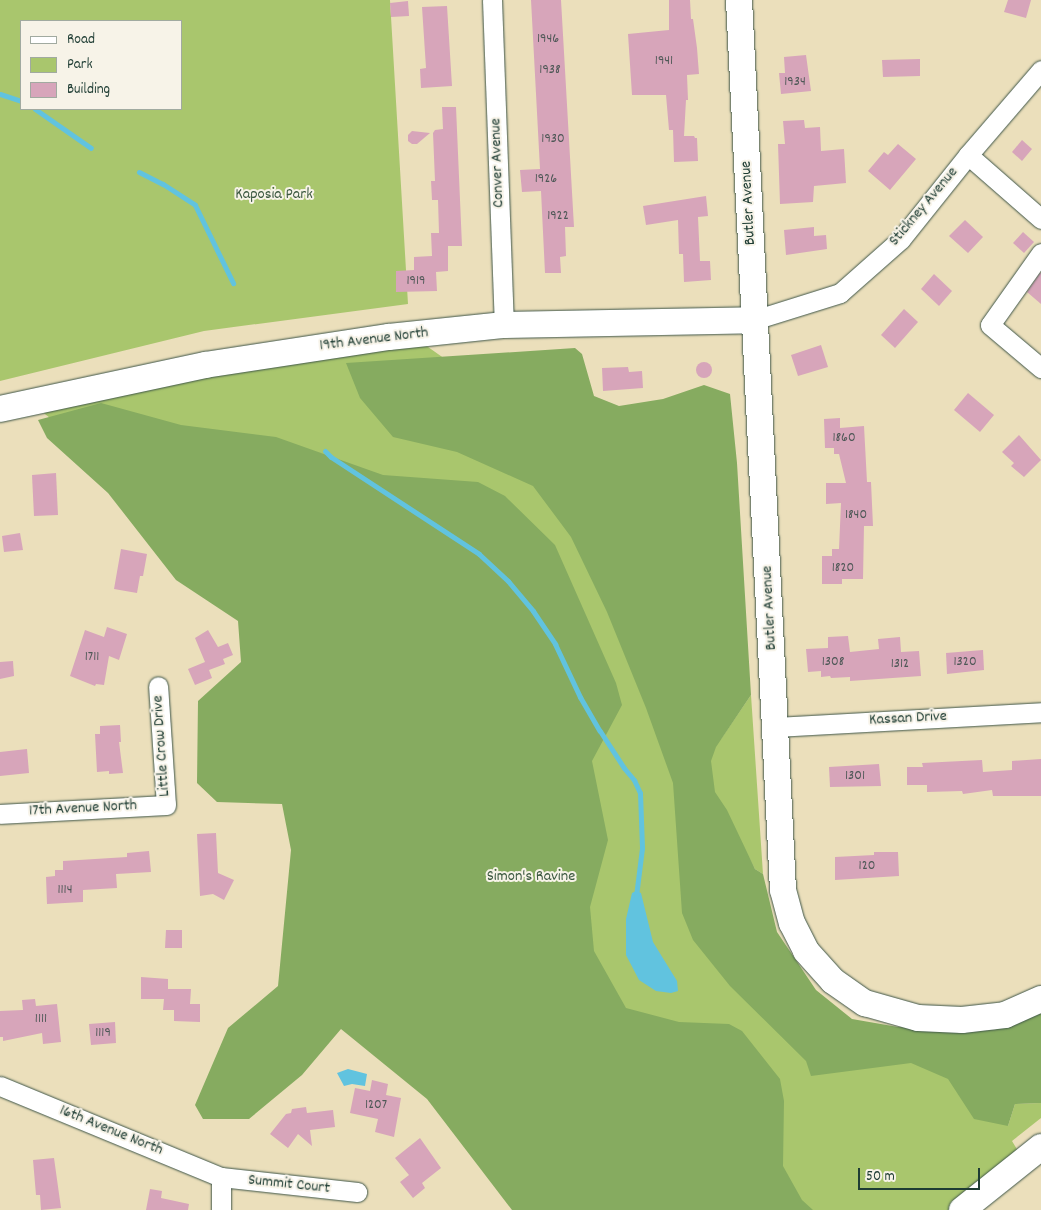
<!DOCTYPE html>
<html>
<head>
<meta charset="utf-8">
<style>
  body { margin:0 }
  #map { position:relative; width:1041px; height:1210px; overflow:hidden; background:#ebdfbb; font-family:Dekko,sans-serif }
  div>[style] { position:absolute }
  .green>* { inset:0; background:#a9c66d }
  .forest>* { inset:0; background:#86ab60 }
  .water>* { inset:0; background:#61c3df }
  .stream>* { height:5px; margin:-2.5px; padding:0 2.5px; transform-origin:2.5px; border-radius:2.5px; background:#61c3df }
  .building>* { inset:0; background:#d7a5ba }
  .round { border-radius:50% }
  .roads { filter:drop-shadow(0 0 1px #3e5548) drop-shadow(0 0 1px #3e5548) }
  .street>* { height:19px; margin:-9.5px; padding:0 9.5px; transform-origin:9.5px; border-radius:9.5px; background:#fff }
  .secondary>* { height:26px; margin:-13px; padding:0 13px; transform-origin:13px; border-radius:13px; background:#fff }
  span { translate:-50% -50%; white-space:nowrap; text-align:center; line-height:1.15; -webkit-text-stroke:4px #f7f3e8; paint-order:stroke }
  .number-label { font-size:14px; color:#4d5756 }
  .number-label span { -webkit-text-stroke-width:0 }
  .street-label { font-size:16px; color:#1f3d34 }
  .park-label { font-size:16px; color:#3b583f }
  .legend { position:absolute; left:20px; top:20px; width:162px; height:90px; box-sizing:border-box; background:#f7f3e8; border:1px solid #a1aaa0; margin:0; padding:6px 9px; list-style:none; font-size:15px; color:#1f3d34 }
  .legend li { display:flex; align-items:center; gap:10px; height:25px }
  .legend b { width:25px; border:1px solid #a1aaa0 }
  .scale { position:absolute; left:858px; top:1168px; width:122px; height:22px; box-sizing:border-box; border:2px solid #1f3d34; border-top:0; padding-left:6px; font-size:15px; line-height:18px; white-space:nowrap; color:#1f3d34; -webkit-text-stroke:4px #f7f3e8; paint-order:stroke }
</style>
</head>
<body>
<div id="map">
  <div class="green">
    <div style="clip-path:polygon(evenodd,0 0,390px 0,408px 304px,204px 331px,0 381px,0 0,21px 21px,181px 21px,181px 109px,21px 109px,21px 21px)"></div>
    <div style="clip-path:polygon(411px 335px,556px 437px,721px 739px,751px 695px,763px 874px,755px 869px,740px 840px,811px 1020px,955px 1069px,1008px 1126px,1015px 1104px,1041px 1103px,1041px 1118px,1012px 1141px,1024px 1161px,962px 1210px,521px 1210px,331px 789px,263px 605px,102px 459px,31px 403px)"></div>
  </div>
  <div class="forest">
    <div style="clip-path:polygon(575px 348px,582px 354px,594px 396px,619px 406px,663px 399px,704px 385px,730px 394px,737px 463px,751px 695px,716px 747px,711px 761px,715px 792px,727px 810px,755px 869px,763px 874px,777px 932px,816px 990px,852px 1019px,898px 1027px,994px 1030px,1033px 1014px,1041px 1014px,1041px 1103px,1015px 1104px,1008px 1126px,974px 1119px,948px 1079px,911px 1063px,811px 1076px,806px 1061px,730px 986px,693px 940px,682px 913px,673px 783px,646px 708px,607px 612px,571px 537px,533px 486px,457px 452px,393px 437px,360px 398px,346px 363px)"></div>
    <div style="clip-path:polygon(101px 403px,181px 425px,276px 437px,383px 475px,478px 482px,505px 496px,555px 545px,616px 683px,622px 705px,592px 761px,608px 840px,590px 907px,594px 951px,626px 1008px,679px 1022px,729px 1024px,742px 1031px,780px 1079px,784px 1101px,783px 1166px,802px 1200px,813px 1210px,512px 1210px,427px 1099px,341px 1029px,302px 1075px,249px 1119px,203px 1119px,195px 1105px,228px 1028px,278px 986px,291px 850px,282px 804px,217px 802px,197px 783px,198px 701px,241px 662px,238px 621px,176px 580px,108px 493px,47px 438px,38px 420px)"></div>
  </div>
  <div class="water">
    <div style="clip-path:polygon(636px 891px,641px 893px,653px 942px,677px 981px,678px 991px,671px 993px,656px 991px,639px 980px,626px 955px,626px 919px,632px 893px)"></div>
    <div style="clip-path:polygon(348px 1069px,367px 1074px,365px 1086px,352px 1084px,344px 1086px,337px 1073px)"></div>
  </div>
  <div class="stream">
    <div style="left:0;top:94px;width:22px;rotate:18deg"></div>
    <div style="left:35px;top:109px;width:68px;rotate:34.9deg"></div>
    <div style="left:139px;top:172px;width:27px;rotate:27deg"></div>
    <div style="left:163px;top:184px;width:38px;rotate:33deg"></div>
    <div style="left:195px;top:205px;width:87px;rotate:64deg"></div>
    <div style="left:325px;top:451px;width:8px;rotate:45deg"></div>
    <div style="left:331px;top:457px;width:177px;rotate:33.2deg"></div>
    <div style="left:479px;top:554px;width:40px;rotate:43deg"></div>
    <div style="left:508px;top:581px;width:39px;rotate:50deg"></div>
    <div style="left:533px;top:611px;width:40px;rotate:56deg"></div>
    <div style="left:555px;top:644px;width:59px;rotate:64.7deg"></div>
    <div style="left:580px;top:697px;width:39px;rotate:60deg"></div>
    <div style="left:600px;top:731px;width:44px;rotate:57deg"></div>
    <div style="left:624px;top:768px;width:16px;rotate:50deg"></div>
    <div style="left:634px;top:780px;width:14px;rotate:65deg"></div>
    <div style="left:640px;top:793px;width:55px;rotate:87.9deg"></div>
    <div style="left:642px;top:848px;width:48px;rotate:97.1deg"></div>
  </div>
  <div class="building">
    <div style="clip-path:polygon(531px 0,561px 0,574px 227px,565px 227px,566px 256px,560px 257px,561px 273px,545px 273px,541px 191px,522px 192px,520px 170px,540px 169px)"></div>
    <div style="clip-path:polygon(669px 0,690px 0,691px 19px,693px 19px,697px 48px,699px 74px,687px 75px,688px 100px,686px 100px,684px 136px,694px 136px,695px 138px,697px 138px,698px 161px,674px 162px,673px 130px,669px 130px,666px 95px,632px 95px,628px 34px,669px 30px)"></div>
    <div style="clip-path:polygon(1008px 0,1031px 0,1026px 18px,1004px 12px)"></div>
    <div style="clip-path:polygon(408px 1px,409px 16px,391px 17px,390px 3px)"></div>
    <div style="clip-path:polygon(447px 6px,452px 86px,421px 88px,420px 69px,426px 68px,422px 7px)"></div>
    <div style="clip-path:polygon(806px 55px,811px 91px,781px 94px,779px 73px,785px 73px,784px 57px)"></div>
    <div style="clip-path:polygon(920px 59px,920px 76px,883px 77px,882px 60px)"></div>
    <div style="clip-path:polygon(442px 107px,456px 107px,462px 246px,448px 246px,448px 271px,436px 272px,437px 291px,396px 292px,396px 271px,414px 270px,414px 257px,432px 256px,431px 233px,439px 233px,438px 200px,432px 200px,431px 181px,435px 181px,433px 133px,435px 130px,443px 129px)"></div>
    <div style="clip-path:polygon(804px 120px,805px 128px,820px 127px,821px 151px,844px 149px,846px 183px,814px 186px,813px 202px,780px 204px,778px 144px,785px 144px,783px 121px)"></div>
    <div style="clip-path:polygon(412px 131px,430px 133px,417px 144px,412px 144px,408px 141px,408px 135px)"></div>
    <div style="clip-path:polygon(1022px 140px,1032px 149px,1022px 161px,1012px 152px)"></div>
    <div style="clip-path:polygon(898px 144px,916px 159px,890px 190px,868px 171px,884px 152px,888px 155px)"></div>
    <div style="clip-path:polygon(706px 196px,708px 216px,698px 217px,700px 261px,710px 261px,711px 280px,684px 282px,683px 254px,679px 254px,678px 220px,646px 225px,643px 206px)"></div>
    <div style="clip-path:polygon(965px 220px,983px 237px,968px 253px,949px 236px)"></div>
    <div style="clip-path:polygon(814px 227px,814px 236px,826px 235px,827px 249px,786px 255px,784px 230px)"></div>
    <div style="clip-path:polygon(1023px 232px,1034px 242px,1024px 253px,1013px 243px)"></div>
    <div style="clip-path:polygon(1040px 273px,1041px 273px,1041px 304px,1027px 292px)"></div>
    <div style="clip-path:polygon(934px 274px,952px 291px,939px 306px,921px 289px)"></div>
    <div style="clip-path:polygon(904px 309px,918px 322px,895px 348px,881px 335px)"></div>
    <div style="clip-path:polygon(821px 345px,828px 367px,798px 376px,791px 355px)"></div>
    <div class="round" style="left:696px;top:362px;width:16px;height:16px"></div>
    <div style="clip-path:polygon(628px 367px,629px 372px,642px 371px,643px 388px,603px 391px,602px 368px)"></div>
    <div style="clip-path:polygon(968px 393px,994px 415px,980px 432px,954px 410px)"></div>
    <div style="clip-path:polygon(840px 418px,840px 428px,864px 426px,867px 482px,871px 482px,873px 526px,864px 526px,863px 579px,842px 579px,842px 584px,822px 584px,822px 556px,832px 556px,832px 549px,839px 549px,841px 503px,826px 504px,826px 483px,846px 483px,839px 454px,834px 454px,834px 448px,825px 448px,824px 419px)"></div>
    <div style="clip-path:polygon(1019px 435px,1041px 460px,1024px 477px,1011px 466px,1014px 463px,1002px 452px)"></div>
    <div style="clip-path:polygon(56px 473px,58px 515px,34px 516px,32px 475px)"></div>
    <div style="clip-path:polygon(20px 533px,23px 550px,4px 552px,2px 536px)"></div>
    <div style="clip-path:polygon(121px 549px,147px 554px,143px 576px,140px 576px,137px 593px,114px 589px)"></div>
    <div style="clip-path:polygon(107px 627px,127px 634px,119px 660px,109px 656px,104px 685px,96px 684px,95px 686px,70px 676px,85px 630px,104px 637px)"></div>
    <div style="clip-path:polygon(208px 630px,218px 647px,228px 643px,233px 655px,223px 659px,225px 664px,209px 670px,212px 678px,195px 685px,188px 669px,205px 662px,195px 638px)"></div>
    <div style="clip-path:polygon(848px 636px,850px 652px,879px 649px,878px 639px,900px 637px,901px 652px,919px 651px,921px 676px,850px 681px,850px 677px,831px 678px,830px 676px,821px 677px,821px 671px,808px 672px,806px 649px,828px 648px,828px 637px)"></div>
    <div style="clip-path:polygon(983px 650px,984px 670px,947px 674px,946px 653px)"></div>
    <div style="clip-path:polygon(13px 661px,14px 676px,0 679px,0 662px)"></div>
    <div style="clip-path:polygon(120px 725px,121px 742px,119px 742px,123px 773px,109px 774px,109px 771px,97px 772px,95px 734px,100px 734px,100px 726px)"></div>
    <div style="clip-path:polygon(27px 749px,29px 773px,0 776px,0 752px)"></div>
    <div style="clip-path:polygon(1041px 759px,1041px 796px,993px 796px,992px 790px,963px 794px,962px 791px,927px 792px,927px 785px,907px 785px,907px 767px,923px 767px,922px 763px,982px 760px,983px 772px,1012px 770px,1012px 761px)"></div>
    <div style="clip-path:polygon(879px 764px,881px 786px,830px 787px,829px 767px)"></div>
    <div style="clip-path:polygon(216px 833px,218px 873px,234px 880px,224px 900px,213px 894px,200px 896px,197px 834px)"></div>
    <div style="clip-path:polygon(149px 851px,151px 872px,116px 874px,117px 888px,83px 890px,83px 902px,47px 904px,46px 877px,55px 876px,55px 870px,63px 870px,63px 861px,127px 857px,127px 853px)"></div>
    <div style="clip-path:polygon(874px 852px,898px 852px,899px 876px,835px 880px,835px 857px,874px 855px)"></div>
    <div style="clip-path:polygon(166px 930px,182px 930px,182px 948px,165px 948px)"></div>
    <div style="clip-path:polygon(141px 977px,168px 979px,168px 989px,191px 989px,190px 1004px,200px 1004px,200px 1022px,174px 1021px,174px 1010px,163px 1010px,164px 999px,141px 999px)"></div>
    <div style="clip-path:polygon(35px 999px,36px 1006px,57px 1004px,61px 1042px,43px 1044px,42px 1033px,3px 1041px,3px 1037px,0 1037px,0 1011px,23px 1010px,22px 1000px)"></div>
    <div style="clip-path:polygon(115px 1022px,116px 1043px,91px 1045px,89px 1024px)"></div>
    <div style="clip-path:polygon(372px 1080px,388px 1084px,386px 1095px,401px 1098px,394px 1137px,375px 1132px,378px 1119px,350px 1113px,355px 1088px,370px 1091px)"></div>
    <div style="clip-path:polygon(306px 1107px,307px 1113px,333px 1110px,335px 1127px,310px 1130px,312px 1146px,298px 1134px,288px 1148px,270px 1134px,286px 1114px,291px 1113px,292px 1109px)"></div>
    <div style="clip-path:polygon(420px 1138px,441px 1168px,422px 1183px,425px 1188px,413px 1198px,400px 1182px,409px 1175px,395px 1158px)"></div>
    <div style="clip-path:polygon(54px 1158px,61px 1208px,41px 1210px,40px 1195px,36px 1195px,33px 1160px)"></div>
    <div style="clip-path:polygon(150px 1189px,162px 1191px,161px 1198px,189px 1204px,188px 1210px,146px 1210px)"></div>
  </div>
  <div class="roads">
    <div class="street">
      <div style="left:492px;top:0;width:325px;rotate:87.9deg"></div>
      <div style="left:968px;top:155px;width:97px;rotate:41.2deg"></div>
      <div style="left:1041px;top:253px;width:88px;rotate:125.3deg"></div>
      <div style="left:990px;top:325px;width:67px;rotate:40.1deg"></div>
      <div style="left:754px;top:320px;width:90px;rotate:-17.4deg"></div>
      <div style="left:840px;top:293px;width:81px;rotate:-41.5deg"></div>
      <div style="left:901px;top:239px;width:107px;rotate:-51.4deg"></div>
      <div style="left:968px;top:155px;width:112px;rotate:-49.3deg"></div>
      <div style="left:776px;top:727px;width:265px;rotate:-3.2deg"></div>
      <div style="left:0;top:814px;width:166px;rotate:-3.1deg"></div>
      <div style="left:166px;top:805px;width:119px;rotate:-93.8deg"></div>
      <div style="left:0;top:1086px;width:239px;rotate:22.4deg"></div>
      <div style="left:221px;top:1177px;width:137px;rotate:6.3deg"></div>
      <div style="left:221px;top:1177px;width:33px;rotate:90deg"></div>
    </div>
    <div class="secondary">
      <div style="left:739px;top:0;width:891px;rotate:87.17deg"></div>
      <div style="left:783px;top:890px;width:34px;rotate:75deg"></div>
      <div style="left:792px;top:923px;width:31px;rotate:63deg"></div>
      <div style="left:806px;top:951px;width:40px;rotate:48deg"></div>
      <div style="left:833px;top:981px;width:39px;rotate:35deg"></div>
      <div style="left:865px;top:1003px;width:55px;rotate:15.8deg"></div>
      <div style="left:918px;top:1018px;width:44px;rotate:2.6deg"></div>
      <div style="left:962px;top:1020px;width:43px;rotate:-6.6deg"></div>
      <div style="left:1005px;top:1015px;width:39px;rotate:-24deg"></div>
      <div style="left:0;top:409px;width:210px;rotate:-12.1deg"></div>
      <div style="left:205px;top:365px;width:186px;rotate:-8.7deg"></div>
      <div style="left:389px;top:337px;width:116px;rotate:-6deg"></div>
      <div style="left:504px;top:325px;width:250px;rotate:-1.1deg"></div>
      <div style="left:962px;top:1210px;width:101px;rotate:-38.6deg"></div>
    </div>
  </div>
  <div class="number-label">
    <span style="left:548px;top:39px">1946</span>
    <span style="left:664px;top:61px">1941</span>
    <span style="left:550px;top:70px">1938</span>
    <span style="left:795px;top:82px">1934</span>
    <span style="left:553px;top:139px">1930</span>
    <span style="left:546px;top:179px">1926</span>
    <span style="left:558px;top:216px">1922</span>
    <span style="left:416px;top:281px">1919</span>
    <span style="left:844px;top:438px">1860</span>
    <span style="left:856px;top:515px">1840</span>
    <span style="left:843px;top:568px">1820</span>
    <span style="left:92px;top:657px">1711</span>
    <span style="left:833px;top:662px">1308</span>
    <span style="left:965px;top:662px">1320</span>
    <span style="left:900px;top:664px">1312</span>
    <span style="left:855px;top:776px">1301</span>
    <span style="left:867px;top:866px">120</span>
    <span style="left:65px;top:890px">1114</span>
    <span style="left:41px;top:1019px">1111</span>
    <span style="left:103px;top:1033px">1119</span>
    <span style="left:376px;top:1105px">1207</span>
  </div>
  <div class="street-label">
    <span style="left:498px;top:163px;rotate:-92deg">Conver Avenue</span>
    <span style="left:749px;top:203px;rotate:-93deg">Butler Avenue</span>
    <span style="left:924px;top:207px;rotate:-50deg">Stickney Avenue</span>
    <span style="left:374px;top:340px;rotate:-7deg">19th Avenue North</span>
    <span style="left:770px;top:608px;rotate:-93deg">Butler Avenue</span>
    <span style="left:908px;top:719px;rotate:-3deg">Kassan Drive</span>
    <span style="left:162px;top:746px;rotate:-94deg">Little Crow Drive</span>
    <span style="left:83px;top:809px;rotate:-3deg">17th Avenue North</span>
    <span style="left:111px;top:1131px;rotate:22deg">16th Avenue North</span>
    <span style="left:289px;top:1185px;rotate:6deg">Summit Court</span>
  </div>
  <div class="park-label">
    <span style="left:274px;top:195px">Kaposia Park</span>
    <span style="left:531px;top:877px">Simon's Ravine</span>
  </div>
  <ul class="legend">
  <li><b style="height:6px;background:#fff"></b>Road</li>
  <li><b style="height:14px;background:#a9c66d"></b>Park</li>
  <li><b style="height:14px;background:#d7a5ba"></b>Building</li>
  </ul>
  <div class="scale">50 m</div>
</div>
</body>
</html>
